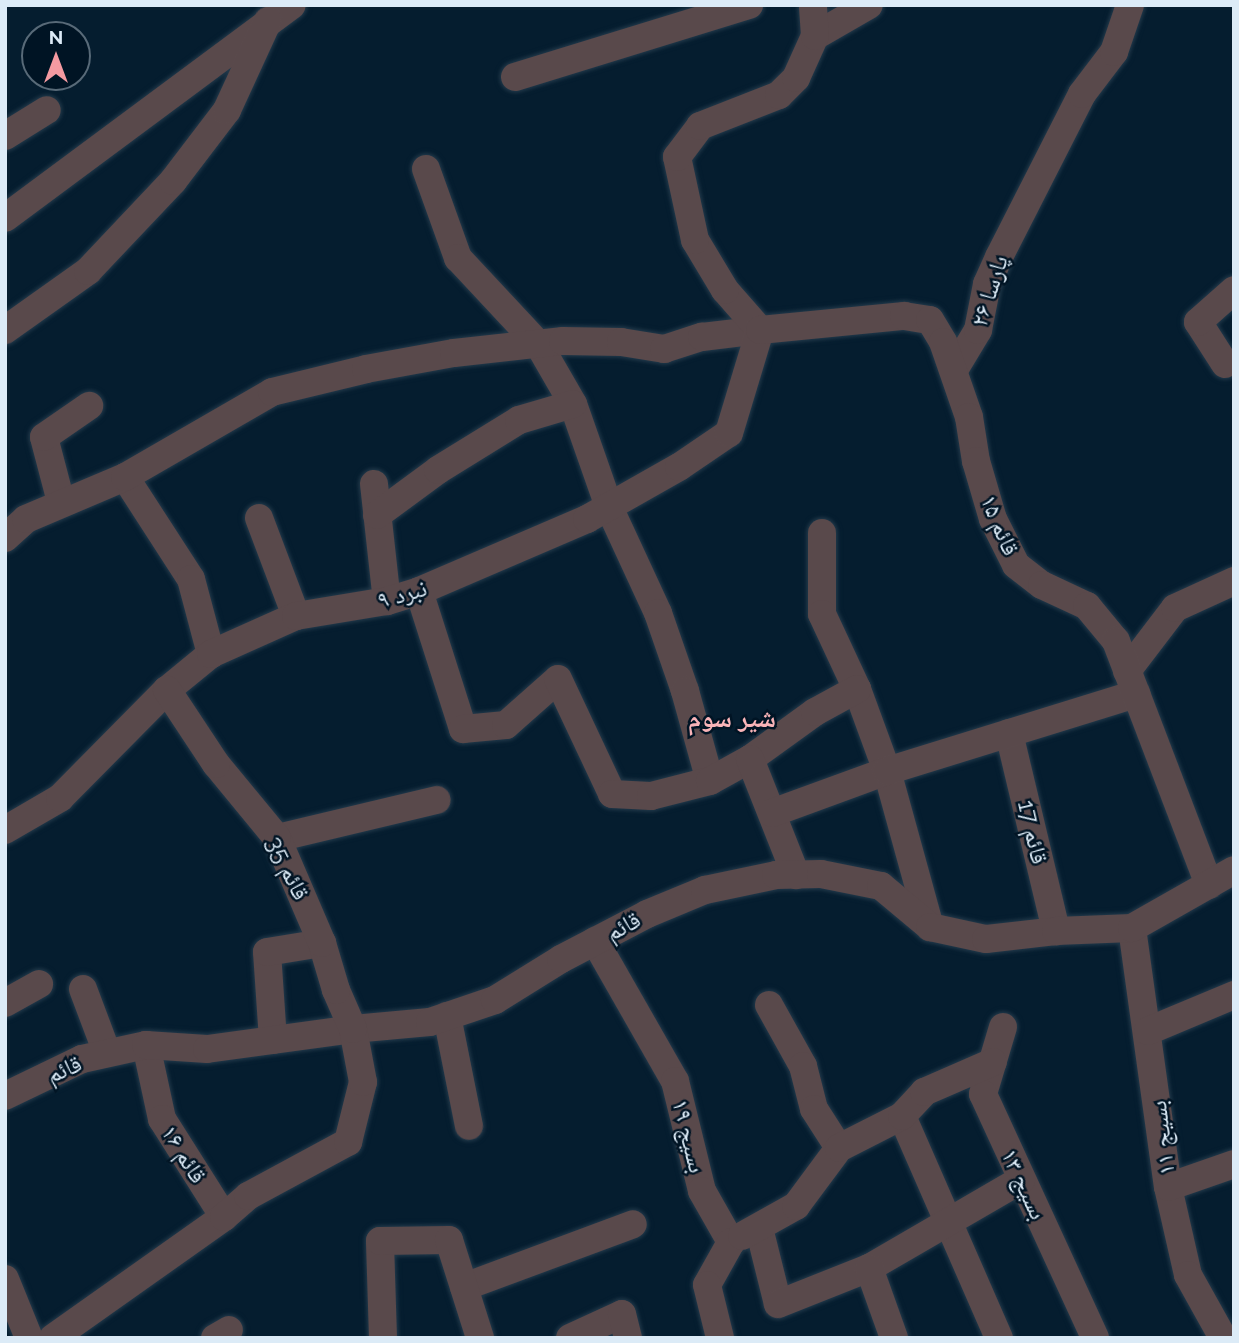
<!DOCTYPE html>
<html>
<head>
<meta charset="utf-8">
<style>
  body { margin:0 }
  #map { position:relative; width:1239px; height:1343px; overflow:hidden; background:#051d2f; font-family:Raleway,"Noto Naskh Arabic",sans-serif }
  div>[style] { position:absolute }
  .roads { filter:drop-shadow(0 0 2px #233a4b) drop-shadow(0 0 2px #233a4b) }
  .street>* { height:28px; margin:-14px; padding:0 14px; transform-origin:14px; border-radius:14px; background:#59494b }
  span { translate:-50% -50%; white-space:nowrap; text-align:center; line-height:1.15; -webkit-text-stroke:5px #001424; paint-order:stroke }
  .street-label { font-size:24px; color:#dcebf7 }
  .neighbourhood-label { font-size:26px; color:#f9b4b8; font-weight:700 }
  .frame { position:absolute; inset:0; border:7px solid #dcebf7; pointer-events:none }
  .north { position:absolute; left:21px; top:21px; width:70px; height:70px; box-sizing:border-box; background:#001424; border:2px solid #586a78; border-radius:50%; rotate:0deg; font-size:19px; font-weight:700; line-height:28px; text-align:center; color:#dcebf7 }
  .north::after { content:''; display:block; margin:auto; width:24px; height:32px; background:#f49aa1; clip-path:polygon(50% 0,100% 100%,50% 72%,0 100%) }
</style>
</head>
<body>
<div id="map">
  <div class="roads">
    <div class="street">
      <div style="left:815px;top:36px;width:62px;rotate:-29.9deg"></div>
      <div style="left:515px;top:77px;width:245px;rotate:-17.1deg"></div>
      <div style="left:5px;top:136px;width:49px;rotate:-31.8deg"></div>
      <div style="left:426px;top:169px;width:95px;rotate:70.2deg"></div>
      <div style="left:458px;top:258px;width:119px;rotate:47deg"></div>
      <div style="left:539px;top:345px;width:68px;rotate:60deg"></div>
      <div style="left:573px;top:404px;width:109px;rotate:70.7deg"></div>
      <div style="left:609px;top:507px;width:117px;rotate:65.2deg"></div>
      <div style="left:658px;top:613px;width:83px;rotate:70.9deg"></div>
      <div style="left:685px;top:691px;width:93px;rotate:74.5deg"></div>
      <div style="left:5px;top:218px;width:357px;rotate:-36.6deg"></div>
      <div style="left:5px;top:330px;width:102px;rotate:-35.4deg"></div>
      <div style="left:88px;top:271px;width:124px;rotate:-46.6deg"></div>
      <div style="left:173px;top:181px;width:89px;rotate:-52.7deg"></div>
      <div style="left:227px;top:110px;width:98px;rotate:-65.3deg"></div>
      <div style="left:1225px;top:364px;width:50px;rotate:-122.7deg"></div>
      <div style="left:1198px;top:322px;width:48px;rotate:-41.6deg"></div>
      <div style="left:954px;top:370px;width:47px;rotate:-59deg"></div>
      <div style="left:978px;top:330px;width:47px;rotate:-78.9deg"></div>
      <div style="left:987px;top:284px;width:30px;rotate:-66deg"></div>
      <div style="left:999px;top:257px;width:183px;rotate:-63deg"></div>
      <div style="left:1082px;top:94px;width:53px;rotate:-52.7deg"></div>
      <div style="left:1114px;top:52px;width:50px;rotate:-71.2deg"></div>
      <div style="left:125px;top:477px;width:121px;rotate:57.1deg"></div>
      <div style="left:191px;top:579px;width:78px;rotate:75.1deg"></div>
      <div style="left:374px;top:484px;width:118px;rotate:83.7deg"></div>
      <div style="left:61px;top:502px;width:67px;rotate:-104.7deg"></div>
      <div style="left:44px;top:437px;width:55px;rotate:-34.6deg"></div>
      <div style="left:377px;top:515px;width:76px;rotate:-36.4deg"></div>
      <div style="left:438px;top:470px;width:95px;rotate:-31.7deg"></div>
      <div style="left:519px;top:420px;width:56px;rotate:-16.5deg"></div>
      <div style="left:259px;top:518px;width:105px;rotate:69.3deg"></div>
      <div style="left:822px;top:533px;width:81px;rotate:90deg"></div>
      <div style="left:822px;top:614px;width:83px;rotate:65deg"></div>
      <div style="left:857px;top:689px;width:87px;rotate:69.9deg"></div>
      <div style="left:887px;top:771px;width:162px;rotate:74.6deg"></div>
      <div style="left:5px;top:538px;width:28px;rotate:-42deg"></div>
      <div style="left:26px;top:519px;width:108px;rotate:-23deg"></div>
      <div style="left:125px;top:477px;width:170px;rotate:-30deg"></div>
      <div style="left:272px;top:392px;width:97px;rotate:-13.7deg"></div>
      <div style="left:366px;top:369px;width:89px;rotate:-10.3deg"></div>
      <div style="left:454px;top:353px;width:110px;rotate:-6.3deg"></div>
      <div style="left:563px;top:341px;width:58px;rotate:1deg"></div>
      <div style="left:621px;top:342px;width:44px;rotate:9.2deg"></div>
      <div style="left:664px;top:349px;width:40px;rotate:-18deg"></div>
      <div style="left:702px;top:337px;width:58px;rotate:-6.9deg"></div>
      <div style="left:760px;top:330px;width:53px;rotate:-131.2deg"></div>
      <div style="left:725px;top:290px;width:58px;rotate:-121deg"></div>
      <div style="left:695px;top:240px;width:85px;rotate:-102.2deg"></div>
      <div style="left:677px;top:157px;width:39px;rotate:-53deg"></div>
      <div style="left:700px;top:126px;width:85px;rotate:-21.4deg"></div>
      <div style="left:779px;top:95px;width:24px;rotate:-45deg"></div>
      <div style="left:796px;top:78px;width:46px;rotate:-65.7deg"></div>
      <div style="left:815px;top:36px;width:31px;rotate:-94deg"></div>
      <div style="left:419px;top:591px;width:145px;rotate:72.3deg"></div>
      <div style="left:463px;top:729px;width:43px;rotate:-5.3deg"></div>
      <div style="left:506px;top:725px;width:69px;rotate:-41.5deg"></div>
      <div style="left:558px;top:679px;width:127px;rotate:64.8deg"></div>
      <div style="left:612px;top:794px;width:39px;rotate:3deg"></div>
      <div style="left:651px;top:796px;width:61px;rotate:-14.3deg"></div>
      <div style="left:710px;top:781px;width:46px;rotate:-28.8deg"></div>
      <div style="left:750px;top:759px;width:80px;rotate:-35.9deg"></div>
      <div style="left:815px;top:712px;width:48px;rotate:-28.7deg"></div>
      <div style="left:1127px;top:671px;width:79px;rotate:-52.7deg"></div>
      <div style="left:1175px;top:608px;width:65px;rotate:-24.6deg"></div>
      <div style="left:1009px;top:733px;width:204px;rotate:76.6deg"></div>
      <div style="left:750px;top:759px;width:125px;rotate:68.4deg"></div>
      <div style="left:772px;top:813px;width:122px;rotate:-20.1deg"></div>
      <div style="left:887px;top:771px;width:261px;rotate:-17.2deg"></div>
      <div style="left:5px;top:830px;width:64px;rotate:-30.2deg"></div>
      <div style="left:60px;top:798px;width:152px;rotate:-45.3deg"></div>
      <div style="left:167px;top:690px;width:57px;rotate:-39.3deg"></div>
      <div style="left:211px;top:654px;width:93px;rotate:-24.1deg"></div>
      <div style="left:296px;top:616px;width:92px;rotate:-9.4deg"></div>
      <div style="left:387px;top:601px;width:34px;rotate:-17deg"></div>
      <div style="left:419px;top:591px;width:183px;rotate:-23.2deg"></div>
      <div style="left:587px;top:519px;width:106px;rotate:-29.5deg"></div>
      <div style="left:679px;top:467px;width:60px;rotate:-34.2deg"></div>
      <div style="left:729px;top:433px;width:108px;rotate:-73.2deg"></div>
      <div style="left:760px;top:330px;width:145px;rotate:-5.6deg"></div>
      <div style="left:904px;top:316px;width:26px;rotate:9deg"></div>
      <div style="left:930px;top:320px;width:26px;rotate:59deg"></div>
      <div style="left:943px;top:342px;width:79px;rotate:70.9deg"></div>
      <div style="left:969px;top:417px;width:45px;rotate:81deg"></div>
      <div style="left:976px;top:461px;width:60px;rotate:73.7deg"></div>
      <div style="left:993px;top:519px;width:51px;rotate:63.4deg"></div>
      <div style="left:1016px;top:565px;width:33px;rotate:38deg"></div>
      <div style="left:1042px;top:585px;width:50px;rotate:25deg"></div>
      <div style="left:1087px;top:606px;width:45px;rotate:50.4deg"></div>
      <div style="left:1116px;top:641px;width:261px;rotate:69.1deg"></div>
      <div style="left:277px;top:838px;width:164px;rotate:-13.4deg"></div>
      <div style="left:1132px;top:928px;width:261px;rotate:82.1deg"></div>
      <div style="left:1168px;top:1187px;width:90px;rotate:77.2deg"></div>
      <div style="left:1188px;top:1275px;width:72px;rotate:60.9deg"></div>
      <div style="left:595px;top:941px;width:161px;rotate:60.3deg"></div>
      <div style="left:675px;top:1081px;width:113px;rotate:76.2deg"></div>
      <div style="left:702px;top:1191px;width:59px;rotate:60.4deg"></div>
      <div style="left:731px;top:1242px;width:49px;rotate:119.2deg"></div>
      <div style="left:707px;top:1285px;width:55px;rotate:76.2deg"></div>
      <div style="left:83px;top:989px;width:68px;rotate:69.4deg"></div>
      <div style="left:5px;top:1003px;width:39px;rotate:-29deg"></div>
      <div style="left:769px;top:1005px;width:70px;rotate:60.9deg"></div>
      <div style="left:803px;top:1066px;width:44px;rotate:75.7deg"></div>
      <div style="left:814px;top:1109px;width:46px;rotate:57.3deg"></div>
      <div style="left:447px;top:1016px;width:112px;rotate:78.7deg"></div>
      <div style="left:1003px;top:1027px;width:70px;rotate:106.6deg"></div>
      <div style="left:983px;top:1094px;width:268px;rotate:65.3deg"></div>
      <div style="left:1148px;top:1031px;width:93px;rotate:-22.7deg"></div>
      <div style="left:273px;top:1040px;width:88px;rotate:-93.9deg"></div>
      <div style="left:267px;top:952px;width:56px;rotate:-9.3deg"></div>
      <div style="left:146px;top:1045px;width:76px;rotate:77.8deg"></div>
      <div style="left:162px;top:1119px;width:116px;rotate:57.7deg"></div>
      <div style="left:5px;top:1096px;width:85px;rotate:-25.7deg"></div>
      <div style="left:82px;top:1059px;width:66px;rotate:-12.3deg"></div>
      <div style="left:146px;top:1045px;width:61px;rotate:3.8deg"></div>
      <div style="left:207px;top:1049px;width:147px;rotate:-7.8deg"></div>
      <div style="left:353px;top:1029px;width:77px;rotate:-5.2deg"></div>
      <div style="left:430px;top:1022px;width:69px;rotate:-18.7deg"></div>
      <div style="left:495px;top:1000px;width:78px;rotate:-31.8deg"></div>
      <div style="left:561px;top:959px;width:97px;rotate:-27.6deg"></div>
      <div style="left:647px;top:914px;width:63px;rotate:-22.5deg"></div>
      <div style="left:705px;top:890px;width:73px;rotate:-11.9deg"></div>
      <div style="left:776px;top:875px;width:45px;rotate:-1.3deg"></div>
      <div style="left:821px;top:874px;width:61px;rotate:11.3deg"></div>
      <div style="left:881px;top:886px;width:64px;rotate:39.9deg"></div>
      <div style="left:930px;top:927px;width:57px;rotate:12.1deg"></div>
      <div style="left:986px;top:939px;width:70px;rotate:-6.5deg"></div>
      <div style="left:1056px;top:931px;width:76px;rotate:-2.3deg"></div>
      <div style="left:1132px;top:928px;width:117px;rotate:-29.6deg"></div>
      <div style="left:902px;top:1116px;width:242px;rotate:66.4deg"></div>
      <div style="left:1168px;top:1187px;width:70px;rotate:-19.2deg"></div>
      <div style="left:759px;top:1228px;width:78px;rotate:76deg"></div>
      <div style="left:778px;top:1304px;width:98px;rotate:-21.6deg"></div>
      <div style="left:869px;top:1268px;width:176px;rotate:-30.1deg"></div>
      <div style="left:742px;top:1236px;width:62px;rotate:-29.1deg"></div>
      <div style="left:796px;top:1206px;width:72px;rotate:-53.4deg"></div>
      <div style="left:839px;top:1148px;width:71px;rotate:-26.9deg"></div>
      <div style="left:902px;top:1116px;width:33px;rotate:-47deg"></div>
      <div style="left:924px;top:1092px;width:75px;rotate:-23.5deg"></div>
      <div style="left:869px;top:1268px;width:74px;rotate:70.3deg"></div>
      <div style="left:5px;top:1279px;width:64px;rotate:67.9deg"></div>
      <div style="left:464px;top:1287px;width:180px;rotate:-20.4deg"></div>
      <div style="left:53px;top:1338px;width:209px;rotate:-35.3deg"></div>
      <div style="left:224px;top:1217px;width:32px;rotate:-41deg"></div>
      <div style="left:248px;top:1196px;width:114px;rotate:-28.4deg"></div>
      <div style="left:348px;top:1142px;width:62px;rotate:-76deg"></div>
      <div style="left:363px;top:1082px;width:54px;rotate:-100.7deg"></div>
      <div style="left:353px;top:1029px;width:43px;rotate:-113.6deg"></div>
      <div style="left:336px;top:990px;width:49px;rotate:-106.6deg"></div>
      <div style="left:322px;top:943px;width:114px;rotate:-113.2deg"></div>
      <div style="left:277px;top:838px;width:96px;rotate:-129.5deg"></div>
      <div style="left:216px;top:764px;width:89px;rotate:-123.5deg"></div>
      <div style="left:215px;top:1338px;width:16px;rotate:-30deg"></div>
      <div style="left:383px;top:1338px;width:97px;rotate:-91.8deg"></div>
      <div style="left:380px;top:1241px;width:69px;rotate:-0.8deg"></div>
      <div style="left:449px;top:1240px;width:103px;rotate:72.4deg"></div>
      <div style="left:570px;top:1338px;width:57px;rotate:-24.8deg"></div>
      <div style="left:622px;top:1314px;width:25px;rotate:76deg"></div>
    </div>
  </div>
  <div class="street-label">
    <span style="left:989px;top:291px;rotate:-72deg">پارسا ۲۶</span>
    <span style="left:1000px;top:525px;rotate:67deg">قائم ۱۵</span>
    <span style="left:402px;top:594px;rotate:-16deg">نبرد ۹</span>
    <span style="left:1033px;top:832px;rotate:77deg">قائم 17</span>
    <span style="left:288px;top:868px;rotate:64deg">قائم 35</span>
    <span style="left:623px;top:926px;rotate:-28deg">قائم</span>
    <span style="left:64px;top:1069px;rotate:-23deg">قائم</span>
    <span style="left:689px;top:1136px;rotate:76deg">بسیج ۱۹</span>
    <span style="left:1162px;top:1138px;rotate:-97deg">بسیج ۱۱</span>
    <span style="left:184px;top:1154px;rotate:58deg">قائم ۱۶</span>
    <span style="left:1024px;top:1184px;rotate:65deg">بسیج ۱۳</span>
  </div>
  <div class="neighbourhood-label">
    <span style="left:732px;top:719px">شیر سوم</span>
  </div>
  <div class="frame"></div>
  <div class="north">N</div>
</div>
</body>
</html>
